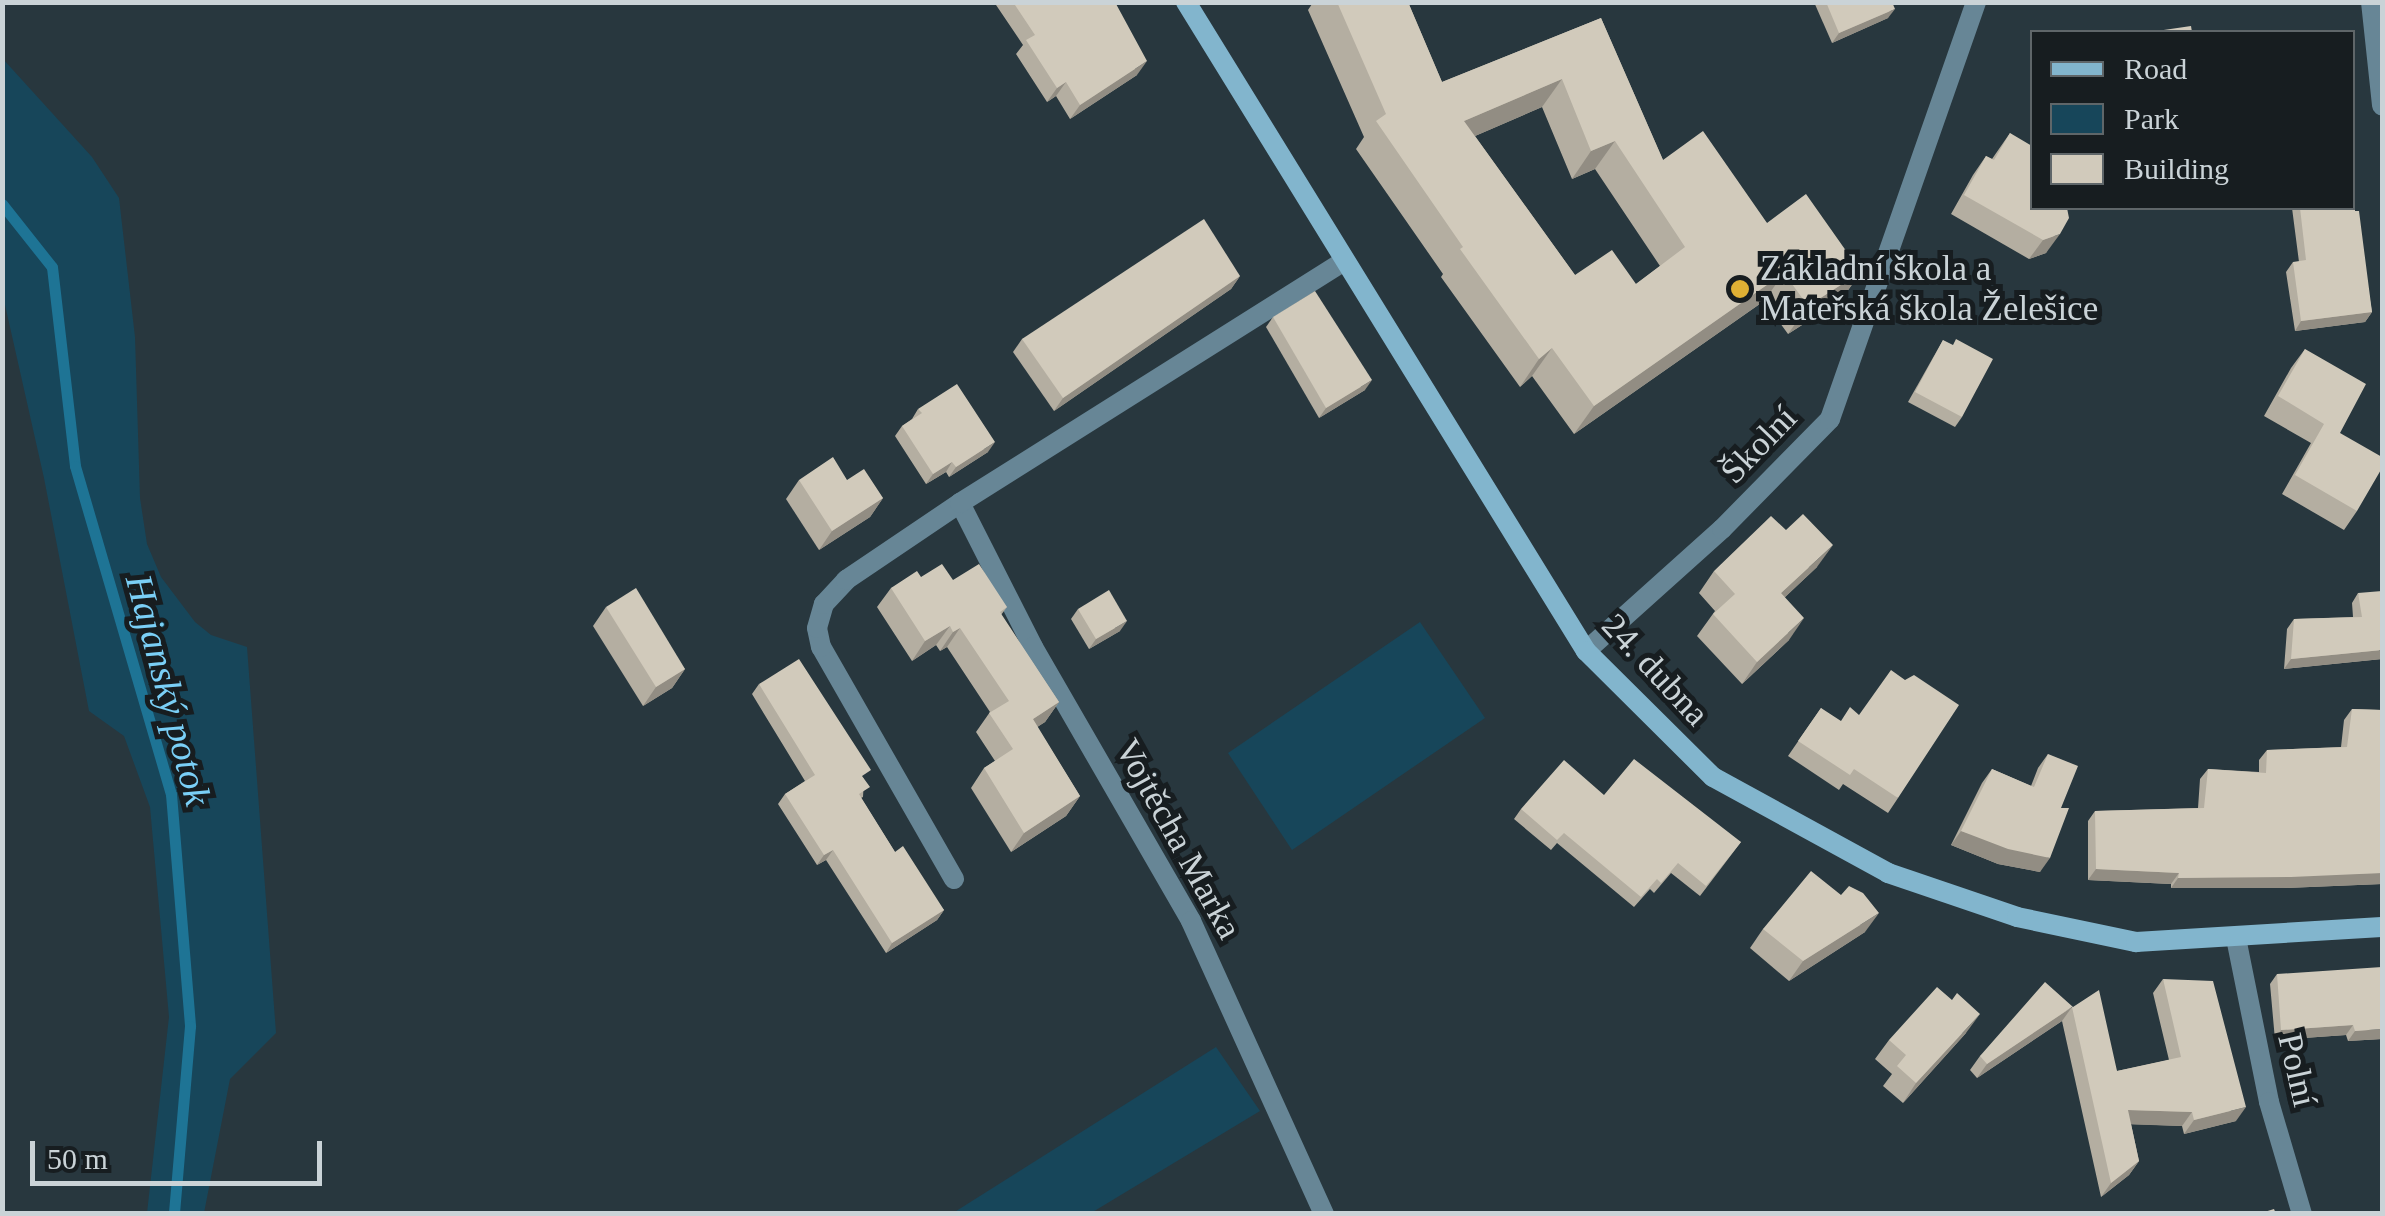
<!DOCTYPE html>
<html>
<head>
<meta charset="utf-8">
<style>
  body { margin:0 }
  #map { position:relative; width:2385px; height:1216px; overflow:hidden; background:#28373e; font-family:"Times New Roman",serif }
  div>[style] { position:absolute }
  .green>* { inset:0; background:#17465a }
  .stream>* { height:11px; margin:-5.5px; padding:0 5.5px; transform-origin:5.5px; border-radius:5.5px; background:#1e7495 }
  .street>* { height:20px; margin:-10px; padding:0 10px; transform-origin:10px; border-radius:10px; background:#678696 }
  .secondary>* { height:20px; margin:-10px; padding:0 10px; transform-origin:10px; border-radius:10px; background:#82b5cd }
  .wall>* { inset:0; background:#b4aea1 }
  .shaded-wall>* { inset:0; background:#928d83 }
  .building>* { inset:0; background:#d1cabb }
  .dots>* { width:28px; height:28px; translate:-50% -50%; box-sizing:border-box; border:5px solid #171d20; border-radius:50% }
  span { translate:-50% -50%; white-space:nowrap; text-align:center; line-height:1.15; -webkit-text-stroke:10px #171d20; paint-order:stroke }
  .poi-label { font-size:35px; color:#cad3d7 }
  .left { translate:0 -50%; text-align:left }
  .street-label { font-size:35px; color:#cad3d7 }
  .water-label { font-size:38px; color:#7acff6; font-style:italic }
  .frame { position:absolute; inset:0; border:5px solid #cad3d7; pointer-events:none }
  .legend { position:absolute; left:2030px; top:30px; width:325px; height:180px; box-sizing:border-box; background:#171d20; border:2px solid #5f6669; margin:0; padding:12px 18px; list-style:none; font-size:30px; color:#cad3d7 }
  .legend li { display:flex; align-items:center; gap:20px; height:50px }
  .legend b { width:50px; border:2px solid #5f6669 }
  .scale { position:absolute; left:30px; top:1141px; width:292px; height:45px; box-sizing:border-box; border:5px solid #cad3d7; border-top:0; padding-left:12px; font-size:30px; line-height:35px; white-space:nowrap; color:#cad3d7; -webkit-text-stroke:8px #171d20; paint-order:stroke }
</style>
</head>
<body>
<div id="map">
  <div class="green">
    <div style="clip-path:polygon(3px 59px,92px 157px,119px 198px,135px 337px,140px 498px,147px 544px,161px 577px,195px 622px,211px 635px,247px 647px,276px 1033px,230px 1079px,204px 1213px,147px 1213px,169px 1017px,150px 807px,124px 736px,89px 711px,44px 478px,3px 296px)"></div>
    <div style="clip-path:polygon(1420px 622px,1485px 718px,1292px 850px,1228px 753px)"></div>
    <div style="clip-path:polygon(1216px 1047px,1260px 1111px,1091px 1213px,953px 1213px)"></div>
  </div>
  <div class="stream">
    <div style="left:2px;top:204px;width:80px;rotate:51.6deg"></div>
    <div style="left:52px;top:267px;width:200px;rotate:83.4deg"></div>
    <div style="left:75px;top:466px;width:342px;rotate:73.7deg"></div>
    <div style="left:171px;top:794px;width:233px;rotate:85.3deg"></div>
    <div style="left:190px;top:1026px;width:189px;rotate:94.9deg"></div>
  </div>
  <div class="street">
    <div style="left:2371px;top:2px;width:104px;rotate:83.9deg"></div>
    <div style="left:960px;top:503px;width:161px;rotate:63.1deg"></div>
    <div style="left:1033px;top:647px;width:316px;rotate:60deg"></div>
    <div style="left:1191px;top:921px;width:322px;rotate:65.6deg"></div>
    <div style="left:1586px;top:651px;width:183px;rotate:-41.9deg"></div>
    <div style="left:1722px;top:529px;width:154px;rotate:-45.5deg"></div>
    <div style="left:1830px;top:419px;width:442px;rotate:-70.7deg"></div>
    <div style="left:954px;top:879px;width:267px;rotate:-119.8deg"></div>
    <div style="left:821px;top:647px;width:19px;rotate:-102deg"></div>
    <div style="left:817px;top:628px;width:25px;rotate:-74deg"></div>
    <div style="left:824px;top:604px;width:33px;rotate:-47deg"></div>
    <div style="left:846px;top:580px;width:138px;rotate:-34deg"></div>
    <div style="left:960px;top:503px;width:453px;rotate:-32.2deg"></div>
    <div style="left:2236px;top:938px;width:167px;rotate:78.6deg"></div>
    <div style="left:2269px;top:1102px;width:117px;rotate:73.6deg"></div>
  </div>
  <div class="secondary">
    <div style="left:1186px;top:2px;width:762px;rotate:58.35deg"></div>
    <div style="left:1586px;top:651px;width:179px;rotate:44.8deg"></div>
    <div style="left:1713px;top:777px;width:200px;rotate:28.7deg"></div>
    <div style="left:1888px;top:873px;width:136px;rotate:18.8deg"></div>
    <div style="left:2017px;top:917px;width:122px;rotate:11.9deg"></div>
    <div style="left:2136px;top:942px;width:246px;rotate:-3.5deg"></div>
  </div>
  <div class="wall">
    <div style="clip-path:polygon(994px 2px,1115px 2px,1137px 75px,1070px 119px,1056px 96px,1047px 102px,1016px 54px,1023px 45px)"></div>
    <div style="clip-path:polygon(evenodd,1312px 2px,1408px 2px,1442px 82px,1601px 18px,1663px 160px,1767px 223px,1861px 272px,1841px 300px,1788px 334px,1764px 301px,1574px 434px,1532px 376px,1520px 387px,1441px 277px,1443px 274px,1356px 149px,1364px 137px,1308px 10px,1312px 4px,1312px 2px,1542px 107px,1572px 179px,1595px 169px,1660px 266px,1636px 284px,1575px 275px,1475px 136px,1542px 107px)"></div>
    <div style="clip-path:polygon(1814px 2px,1892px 2px,1888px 18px,1832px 43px)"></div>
    <div style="clip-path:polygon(2010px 133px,2032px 208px,2067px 208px,2046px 253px,2029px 259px,1951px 214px,1973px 175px,1986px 156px,1992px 159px)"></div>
    <div style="clip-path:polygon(2292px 208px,2352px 208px,2355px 211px,2372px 312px,2365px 322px,2295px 331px,2286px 272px,2293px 262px,2299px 262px)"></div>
    <div style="clip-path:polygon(1240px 276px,1231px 289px,1054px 411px,1013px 352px,1022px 339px)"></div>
    <div style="clip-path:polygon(1273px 317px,1365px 390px,1319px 418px,1266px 327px)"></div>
    <div style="clip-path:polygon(1943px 340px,1962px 417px,1955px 427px,1908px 402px)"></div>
    <div style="clip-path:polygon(2305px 349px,2340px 433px,2357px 511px,2344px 530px,2282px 494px,2311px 443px,2264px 416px,2291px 368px)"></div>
    <div style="clip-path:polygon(918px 409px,988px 452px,949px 477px,946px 472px,926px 484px,895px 436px,902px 426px,912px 419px)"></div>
    <div style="clip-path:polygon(799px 480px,847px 480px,883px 498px,870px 517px,819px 550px,786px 499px)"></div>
    <div style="clip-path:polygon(1817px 567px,1785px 597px,1789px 640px,1742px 684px,1697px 636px,1715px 611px,1699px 593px,1714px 571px)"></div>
    <div style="clip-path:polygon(921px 577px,1007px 607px,1001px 615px,1059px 702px,1045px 722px,1037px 727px,1080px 796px,1066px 816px,1011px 852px,971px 788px,984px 768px,995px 761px,976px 732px,990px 712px,947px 647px,940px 651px,936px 645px,912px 661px,877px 607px,891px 588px)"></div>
    <div style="clip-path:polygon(2358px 593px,2382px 659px,2284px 669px,2287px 629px,2294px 619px,2353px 617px,2352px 603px)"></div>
    <div style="clip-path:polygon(606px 607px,685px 669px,672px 688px,643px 706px,593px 626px)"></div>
    <div style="clip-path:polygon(1078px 609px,1120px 631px,1089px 649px,1071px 619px)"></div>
    <div style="clip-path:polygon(759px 684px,864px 779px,863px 797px,861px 798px,895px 852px,944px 910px,937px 920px,886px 953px,826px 860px,817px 865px,778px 804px,785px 794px,805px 781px,752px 694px)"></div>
    <div style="clip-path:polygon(1821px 708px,1898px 798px,1888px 813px,1843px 784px,1839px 790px,1788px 756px)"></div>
    <div style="clip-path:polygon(2352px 709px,2382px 710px,2382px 884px,2284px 888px,2171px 888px,2171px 884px,2088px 880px,2088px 821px,2095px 811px,2198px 808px,2200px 779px,2208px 769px,2259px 772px,2259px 760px,2267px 750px,2341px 747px,2344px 720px)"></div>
    <div style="clip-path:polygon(2048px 754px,2061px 808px,2040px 872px,1998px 864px,1951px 845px,1982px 783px,1992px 769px,2031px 786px,2038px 768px)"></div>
    <div style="clip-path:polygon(1604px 795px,1741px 842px,1700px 896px,1671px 873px,1654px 893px,1650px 889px,1634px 907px,1557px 843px,1551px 850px,1514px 819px,1521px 809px)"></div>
    <div style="clip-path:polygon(1841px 895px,1865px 932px,1789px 981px,1750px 948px,1763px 929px)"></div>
    <div style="clip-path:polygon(2277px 974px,2382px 1039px,2348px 1041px,2346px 1035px,2275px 1040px,2270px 984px)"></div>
    <div style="clip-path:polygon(2163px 979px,2236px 1121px,2184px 1134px,2182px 1126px,2131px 1124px,2139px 1161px,2129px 1175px,2101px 1197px,2062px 1021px,1977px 1078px,1970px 1070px,1980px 1056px,2073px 1007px,2117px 1071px,2169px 1060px,2153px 993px)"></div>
    <div style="clip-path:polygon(1966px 1033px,1903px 1103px,1883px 1086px,1892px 1074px,1875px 1059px,1889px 1040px)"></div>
  </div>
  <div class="shaded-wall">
    <div style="clip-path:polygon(1895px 9px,1888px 18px,1832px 43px,1839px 33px)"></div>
    <div style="clip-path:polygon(1147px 61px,1137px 75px,1070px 119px,1080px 105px)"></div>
    <div style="clip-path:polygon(1562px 79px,1542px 107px,1445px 149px,1464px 121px)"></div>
    <div style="clip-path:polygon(1066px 82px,1056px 96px,1047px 102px,1057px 88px)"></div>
    <div style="clip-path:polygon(1615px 141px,1595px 169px,1572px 179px,1591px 151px)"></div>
    <div style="clip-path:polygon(2060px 234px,2046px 253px,2029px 259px,2043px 240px)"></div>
    <div style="clip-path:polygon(1861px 272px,1841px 300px,1788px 334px,1808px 306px)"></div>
    <div style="clip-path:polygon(1784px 273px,1764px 301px,1574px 434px,1594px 406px)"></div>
    <div style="clip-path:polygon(1240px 276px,1231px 289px,1054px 411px,1063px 398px)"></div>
    <div style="clip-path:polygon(2372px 312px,2365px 322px,2295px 331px,2301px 321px)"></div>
    <div style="clip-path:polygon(1552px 348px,1532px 376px,1520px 387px,1539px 359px)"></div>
    <div style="clip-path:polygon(1372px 380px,1365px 390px,1319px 418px,1326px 408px)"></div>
    <div style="clip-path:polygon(995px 442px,988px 452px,949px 477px,956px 467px)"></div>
    <div style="clip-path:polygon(952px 462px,946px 472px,926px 484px,933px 474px)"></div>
    <div style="clip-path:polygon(883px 498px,870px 517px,819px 550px,832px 531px)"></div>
    <div style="clip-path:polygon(1833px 545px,1817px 567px,1766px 615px,1781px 593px)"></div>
    <div style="clip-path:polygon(1804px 618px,1789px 640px,1742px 684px,1757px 662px)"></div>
    <div style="clip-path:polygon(1127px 621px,1120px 631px,1089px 649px,1096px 639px)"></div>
    <div style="clip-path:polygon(950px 626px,936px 645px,912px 661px,925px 641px)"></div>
    <div style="clip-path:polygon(960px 628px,947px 647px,940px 651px,953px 632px)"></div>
    <div style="clip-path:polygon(2382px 650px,2382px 659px,2284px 669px,2291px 659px)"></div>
    <div style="clip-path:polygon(685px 669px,672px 688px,643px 706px,656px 687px)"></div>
    <div style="clip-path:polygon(1059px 702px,1045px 722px,1019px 739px,1033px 719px)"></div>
    <div style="clip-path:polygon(1080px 796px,1066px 816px,1011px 852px,1024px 833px)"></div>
    <div style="clip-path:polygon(1961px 831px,2050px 858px,2040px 872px,1998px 864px,1951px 845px)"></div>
    <div style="clip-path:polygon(833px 850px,826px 860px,817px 865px,824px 855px)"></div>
    <div style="clip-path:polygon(2096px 869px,2179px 873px,2171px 884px,2088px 880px)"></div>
    <div style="clip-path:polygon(2382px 873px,2382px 884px,2284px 888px,2171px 888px,2178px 878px)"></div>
    <div style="clip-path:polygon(944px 910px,937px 920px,886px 953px,892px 943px)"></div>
    <div style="clip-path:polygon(1879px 913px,1865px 932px,1789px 981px,1803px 961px)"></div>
    <div style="clip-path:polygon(2072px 1007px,2062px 1021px,1977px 1078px,1987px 1064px)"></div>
    <div style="clip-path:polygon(1980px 1014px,1966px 1033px,1903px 1103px,1916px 1083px)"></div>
    <div style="clip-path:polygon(2353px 1025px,2346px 1035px,2275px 1040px,2281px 1030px)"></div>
    <div style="clip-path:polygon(2382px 1029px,2382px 1039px,2348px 1041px,2355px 1031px)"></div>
    <div style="clip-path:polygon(2246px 1107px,2236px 1121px,2184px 1134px,2194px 1120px)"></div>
    <div style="clip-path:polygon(2128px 1110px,2192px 1112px,2182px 1126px,2119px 1124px)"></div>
    <div style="clip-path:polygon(2139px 1161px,2129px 1175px,2101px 1197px,2111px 1183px)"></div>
  </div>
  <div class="building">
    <div style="clip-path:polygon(1013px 2px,1115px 2px,1147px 61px,1080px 105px,1066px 82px,1057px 88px,1026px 40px,1035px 35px)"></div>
    <div style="clip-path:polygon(evenodd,1337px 2px,1408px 2px,1442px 82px,1601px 18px,1663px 160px,1703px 131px,1767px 223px,1806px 194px,1861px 272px,1808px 306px,1784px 273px,1594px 406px,1552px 348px,1539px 359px,1460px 249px,1463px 247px,1376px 121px,1386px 114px,1337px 2px,1562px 79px,1591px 151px,1615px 141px,1685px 247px,1636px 284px,1612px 250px,1575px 275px,1464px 121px,1562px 79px)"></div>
    <div style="clip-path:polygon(1826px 2px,1892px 2px,1895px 9px,1839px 33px)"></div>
    <div style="clip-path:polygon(2191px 26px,2192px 32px,2150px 32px)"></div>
    <div style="clip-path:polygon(2354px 127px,2355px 211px,2359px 211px,2372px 312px,2301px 321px,2293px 262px,2306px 260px,2300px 208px,2352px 208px)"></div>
    <div style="clip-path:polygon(2010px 133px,2032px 146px,2032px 208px,2067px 208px,2069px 218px,2060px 234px,2043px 240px,1964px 195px,1986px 156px,1994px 160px)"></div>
    <div style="clip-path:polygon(1204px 219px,1240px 276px,1063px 398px,1022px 339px)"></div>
    <div style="clip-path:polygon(1315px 291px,1372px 380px,1326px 408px,1273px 317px)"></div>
    <div style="clip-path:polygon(1956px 339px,1993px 359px,1962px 417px,1915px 392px,1943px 340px,1953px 345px)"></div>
    <div style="clip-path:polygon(2305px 349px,2366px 384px,2340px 433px,2382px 457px,2382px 468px,2357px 511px,2295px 475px,2324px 424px,2278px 396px)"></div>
    <div style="clip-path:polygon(957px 384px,995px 442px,956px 467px,952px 462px,933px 474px,902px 426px,922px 413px,918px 409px)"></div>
    <div style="clip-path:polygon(833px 457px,847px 480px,864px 469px,883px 498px,832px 531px,799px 480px)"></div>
    <div style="clip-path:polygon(1803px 514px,1833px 545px,1781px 593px,1804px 618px,1757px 662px,1713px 614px,1735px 594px,1714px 571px,1771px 516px,1786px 530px)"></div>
    <div style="clip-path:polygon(942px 564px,953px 580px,979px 564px,1007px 607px,1000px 612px,1059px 702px,1033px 719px,1080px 796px,1024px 833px,984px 768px,1013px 749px,989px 713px,1009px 701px,960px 628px,953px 632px,950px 626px,925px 641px,891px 588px,917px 571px,921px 577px)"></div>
    <div style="clip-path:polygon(636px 588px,685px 669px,656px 687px,606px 607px)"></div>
    <div style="clip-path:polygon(1109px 590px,1127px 621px,1096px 639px,1078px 609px)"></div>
    <div style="clip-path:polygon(2382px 591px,2382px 650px,2291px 659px,2294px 619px,2362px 617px,2358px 593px)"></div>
    <div style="clip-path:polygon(799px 659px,871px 770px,862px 776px,870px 787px,859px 794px,895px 852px,903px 846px,944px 910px,892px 943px,833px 850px,824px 855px,785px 794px,815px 775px,759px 684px)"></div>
    <div style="clip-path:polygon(1891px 670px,1905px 680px,1914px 675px,1959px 705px,1898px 798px,1854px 769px,1850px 775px,1798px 741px,1821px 708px,1841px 721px,1850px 707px,1859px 715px)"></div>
    <div style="clip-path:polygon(2352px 709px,2382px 710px,2382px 873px,2291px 877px,2178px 878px,2179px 873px,2096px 869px,2095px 811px,2204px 808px,2208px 769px,2266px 773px,2267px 750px,2347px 747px)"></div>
    <div style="clip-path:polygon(2048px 754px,2078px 766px,2061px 808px,2069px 808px,2050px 858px,2008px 849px,1961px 831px,1992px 769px,2034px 787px)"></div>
    <div style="clip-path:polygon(1634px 759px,1741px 842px,1706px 886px,1678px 863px,1661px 883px,1657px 879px,1641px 897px,1564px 833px,1557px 840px,1521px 809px,1564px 760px,1604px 795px)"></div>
    <div style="clip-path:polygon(1811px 871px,1841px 895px,1849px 886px,1863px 893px,1879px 913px,1803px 961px,1763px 929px)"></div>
    <div style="clip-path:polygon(2382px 967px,2382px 1029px,2355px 1031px,2353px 1025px,2281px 1030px,2277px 974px)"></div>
    <div style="clip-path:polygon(2163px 979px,2213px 981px,2246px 1107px,2194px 1120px,2192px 1112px,2128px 1110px,2139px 1161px,2111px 1183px,2072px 1007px,1987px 1064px,1980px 1056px,2045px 982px,2073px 1007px,2099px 990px,2117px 1071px,2181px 1057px)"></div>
    <div style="clip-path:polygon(1937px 987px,1952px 1000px,1957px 993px,1980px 1014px,1916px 1083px,1897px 1066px,1906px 1055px,1889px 1040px)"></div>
    <div style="clip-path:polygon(2274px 1209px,2276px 1214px,2258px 1214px)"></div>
  </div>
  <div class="dots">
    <div style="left:1740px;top:289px;background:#dfb034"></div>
  </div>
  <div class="poi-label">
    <span class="left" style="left:1760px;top:289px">Základní škola a<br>Mateřská škola Želešice</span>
  </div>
  <div class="street-label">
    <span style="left:1759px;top:445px;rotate:-46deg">Školní</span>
    <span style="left:1655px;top:670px;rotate:47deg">24. dubna</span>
    <span style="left:1178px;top:839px;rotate:61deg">Vojtěcha Marka</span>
    <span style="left:2297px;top:1070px;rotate:77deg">Polní</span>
  </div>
  <div class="water-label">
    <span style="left:168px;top:690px;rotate:75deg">Hajanský potok</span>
  </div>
  <div class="frame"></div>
  <ul class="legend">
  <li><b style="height:12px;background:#82b5cd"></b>Road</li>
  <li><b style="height:28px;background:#17465a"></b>Park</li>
  <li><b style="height:28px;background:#d1cabb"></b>Building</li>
  </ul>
  <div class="scale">50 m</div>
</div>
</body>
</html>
